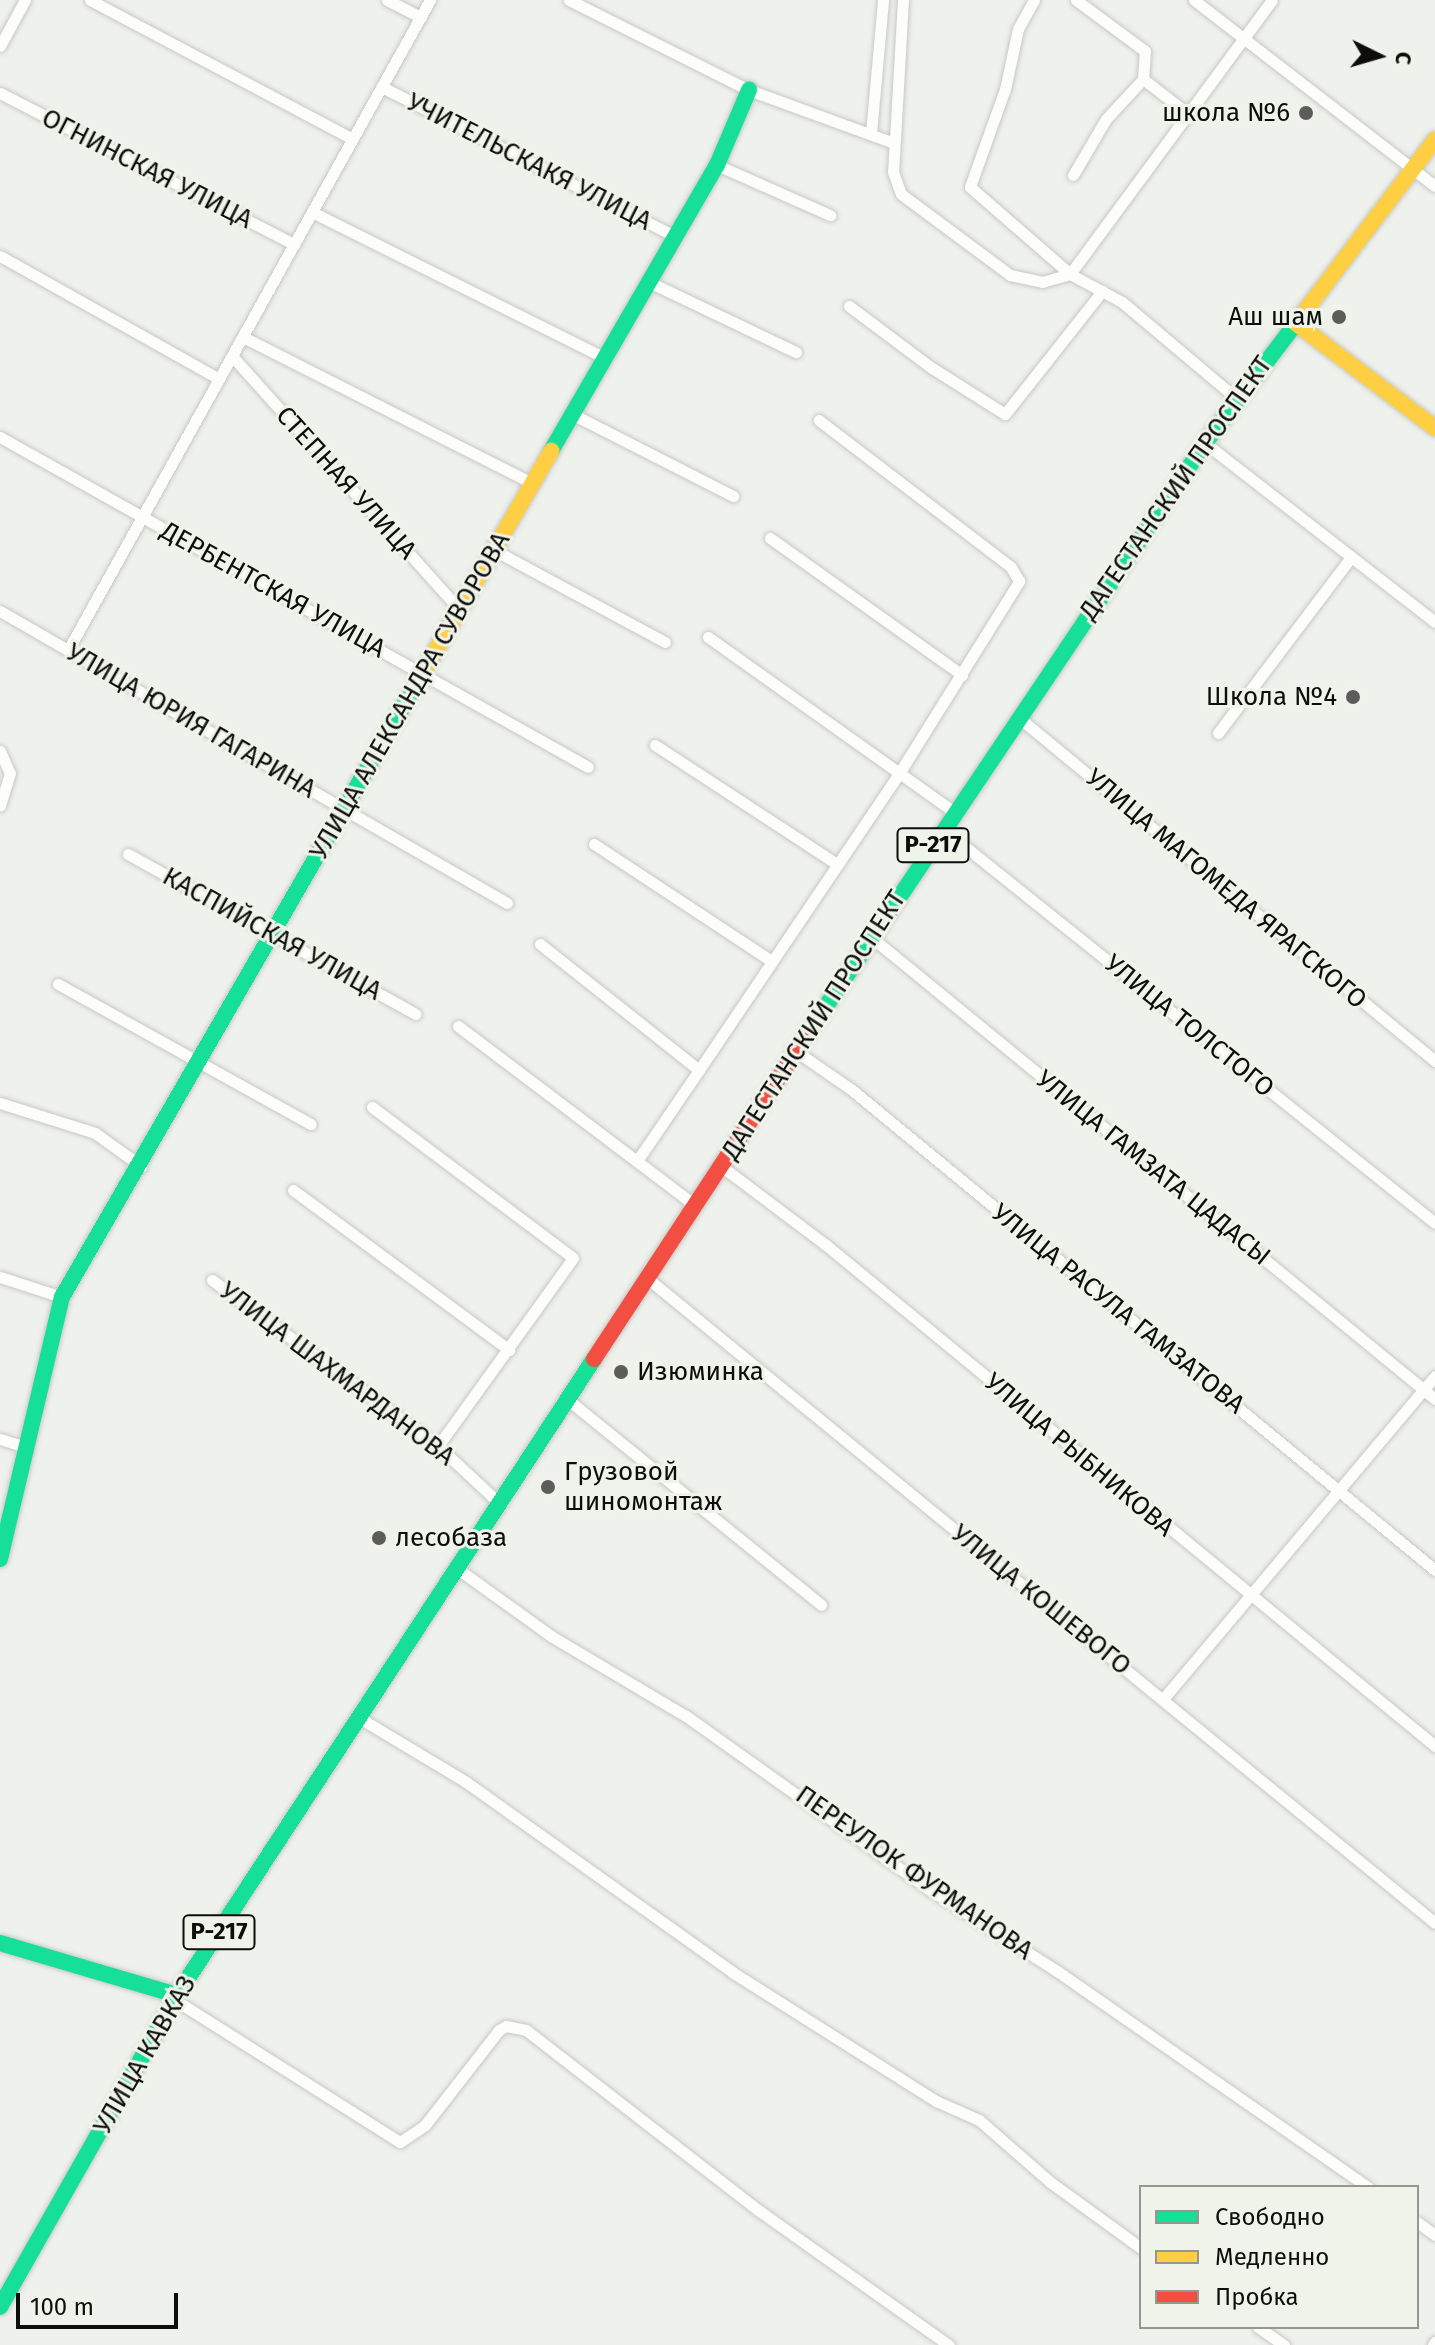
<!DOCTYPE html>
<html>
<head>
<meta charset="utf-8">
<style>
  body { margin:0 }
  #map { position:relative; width:1435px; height:2345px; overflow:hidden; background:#eff1ec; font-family:"Fira Sans",sans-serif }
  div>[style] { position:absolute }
  .roads { filter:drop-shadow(0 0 2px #c7c9c6) drop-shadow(0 0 2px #c7c9c6) }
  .street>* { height:11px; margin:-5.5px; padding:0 5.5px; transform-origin:5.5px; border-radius:5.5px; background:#fdfdfc }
  .fast>* { height:16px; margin:-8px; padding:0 8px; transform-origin:8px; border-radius:8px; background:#16e098 }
  .slow>* { height:16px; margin:-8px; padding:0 8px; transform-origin:8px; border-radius:8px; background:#ffcf43 }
  .jam>* { height:16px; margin:-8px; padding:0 8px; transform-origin:8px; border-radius:8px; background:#f24e42 }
  .dots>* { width:22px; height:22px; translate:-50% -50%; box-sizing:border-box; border:4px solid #f0f3ea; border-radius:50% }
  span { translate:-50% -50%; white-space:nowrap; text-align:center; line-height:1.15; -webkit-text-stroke:6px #f0f3ea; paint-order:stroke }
  .shield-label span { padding:2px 6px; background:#f0f3ea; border:2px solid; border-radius:6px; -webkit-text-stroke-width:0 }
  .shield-label { font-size:24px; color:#0d0d0b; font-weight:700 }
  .poi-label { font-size:26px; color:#0d0d0b }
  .right { translate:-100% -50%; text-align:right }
  .left { translate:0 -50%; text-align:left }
  .street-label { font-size:26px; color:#0d0d0b }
  .legend { position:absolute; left:1139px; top:2185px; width:280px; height:144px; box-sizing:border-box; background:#f0f3ea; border:2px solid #959791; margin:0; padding:10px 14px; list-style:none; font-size:24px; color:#0d0d0b }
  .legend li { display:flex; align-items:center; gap:16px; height:40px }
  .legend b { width:40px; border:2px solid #959791 }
  .north { position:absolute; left:1339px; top:16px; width:80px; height:80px; -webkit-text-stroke:6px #f0f3ea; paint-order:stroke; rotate:95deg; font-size:22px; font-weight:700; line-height:32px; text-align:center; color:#0d0d0b }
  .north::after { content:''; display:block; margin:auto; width:28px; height:36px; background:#0d0d0b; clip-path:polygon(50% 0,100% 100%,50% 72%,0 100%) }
  .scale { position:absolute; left:16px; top:2293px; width:162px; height:36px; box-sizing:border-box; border:4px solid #0d0d0b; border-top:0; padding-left:10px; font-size:24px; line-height:28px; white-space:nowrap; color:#0d0d0b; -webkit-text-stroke:6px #f0f3ea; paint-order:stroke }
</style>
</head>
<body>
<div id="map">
  <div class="roads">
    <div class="street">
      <div style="left:90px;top:0;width:297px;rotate:27.9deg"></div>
      <div style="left:387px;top:0;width:38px;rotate:27deg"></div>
      <div style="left:569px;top:0;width:201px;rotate:26.6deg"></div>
      <div style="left:749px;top:90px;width:154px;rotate:20.1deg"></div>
      <div style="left:903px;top:0;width:172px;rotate:93.3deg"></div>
      <div style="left:893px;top:172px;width:23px;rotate:70deg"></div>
      <div style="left:901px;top:194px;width:136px;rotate:36.6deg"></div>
      <div style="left:1010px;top:275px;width:33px;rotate:12deg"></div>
      <div style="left:1042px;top:282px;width:29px;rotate:-16deg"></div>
      <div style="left:1034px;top:0;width:33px;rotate:119deg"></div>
      <div style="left:1018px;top:29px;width:61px;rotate:102.2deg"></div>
      <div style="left:1005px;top:89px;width:104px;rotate:109.7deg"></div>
      <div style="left:970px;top:187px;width:133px;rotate:41deg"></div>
      <div style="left:1070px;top:274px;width:59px;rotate:28.3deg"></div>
      <div style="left:1122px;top:302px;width:150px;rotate:40.1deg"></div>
      <div style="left:1194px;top:0;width:304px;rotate:37.7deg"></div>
      <div style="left:0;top:46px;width:52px;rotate:-61.5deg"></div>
      <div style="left:1143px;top:79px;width:56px;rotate:37.7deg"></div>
      <div style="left:382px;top:87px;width:329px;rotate:27deg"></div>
      <div style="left:0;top:93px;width:331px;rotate:27.2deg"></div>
      <div style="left:871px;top:133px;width:134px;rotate:-84.8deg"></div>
      <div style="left:717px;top:165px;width:124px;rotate:23.9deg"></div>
      <div style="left:1073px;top:175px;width:65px;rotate:-59.5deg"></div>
      <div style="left:1106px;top:119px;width:54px;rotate:-47.2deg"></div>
      <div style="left:1143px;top:79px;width:28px;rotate:-86deg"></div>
      <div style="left:1145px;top:51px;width:86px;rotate:-143.5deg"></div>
      <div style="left:312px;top:212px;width:327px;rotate:26.5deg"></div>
      <div style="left:0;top:256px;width:251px;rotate:29.3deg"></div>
      <div style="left:1070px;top:274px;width:340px;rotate:-53.6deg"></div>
      <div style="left:649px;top:282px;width:163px;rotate:25.5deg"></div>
      <div style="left:849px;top:306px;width:104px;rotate:36.8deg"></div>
      <div style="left:932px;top:368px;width:86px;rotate:32.2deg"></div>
      <div style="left:1005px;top:414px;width:157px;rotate:-51.7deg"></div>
      <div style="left:243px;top:337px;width:324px;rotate:26.8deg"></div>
      <div style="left:232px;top:356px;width:340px;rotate:48.1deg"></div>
      <div style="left:572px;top:414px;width:181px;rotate:27deg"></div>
      <div style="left:0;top:437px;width:674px;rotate:29.3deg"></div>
      <div style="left:1205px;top:443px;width:291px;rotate:37.9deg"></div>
      <div style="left:770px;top:538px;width:236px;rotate:35.5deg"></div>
      <div style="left:494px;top:550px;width:194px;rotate:28.3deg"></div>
      <div style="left:0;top:611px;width:585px;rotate:29.94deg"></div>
      <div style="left:708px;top:637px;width:302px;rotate:35.4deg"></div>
      <div style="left:68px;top:650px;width:744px;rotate:-60.89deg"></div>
      <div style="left:1018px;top:717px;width:541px;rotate:39.52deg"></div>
      <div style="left:1218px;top:733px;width:221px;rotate:-52.9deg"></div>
      <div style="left:655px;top:745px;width:217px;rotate:33.2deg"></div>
      <div style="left:0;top:751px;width:24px;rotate:66deg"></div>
      <div style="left:10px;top:773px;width:34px;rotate:107deg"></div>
      <div style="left:943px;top:829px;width:630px;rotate:38.69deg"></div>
      <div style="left:594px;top:844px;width:211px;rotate:33.4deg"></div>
      <div style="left:128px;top:854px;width:329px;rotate:29.1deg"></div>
      <div style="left:871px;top:937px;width:729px;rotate:39.32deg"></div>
      <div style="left:540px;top:944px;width:203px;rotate:38.4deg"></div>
      <div style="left:699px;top:1070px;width:110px;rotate:124.3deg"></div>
      <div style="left:58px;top:984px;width:289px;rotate:29deg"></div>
      <div style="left:458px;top:1026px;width:298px;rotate:37.1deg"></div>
      <div style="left:797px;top:1052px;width:67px;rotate:34.6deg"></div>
      <div style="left:852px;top:1090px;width:755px;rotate:39.47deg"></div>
      <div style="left:699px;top:1070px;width:356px;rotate:-56deg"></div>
      <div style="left:898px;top:775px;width:229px;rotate:-58deg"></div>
      <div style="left:1019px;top:581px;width:16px;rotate:-120deg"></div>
      <div style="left:1011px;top:567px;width:242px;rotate:-142.6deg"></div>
      <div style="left:0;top:1103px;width:100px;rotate:17.5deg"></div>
      <div style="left:95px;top:1133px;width:57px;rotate:35.7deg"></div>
      <div style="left:372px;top:1107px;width:251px;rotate:36.9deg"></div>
      <div style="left:573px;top:1258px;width:231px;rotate:125.7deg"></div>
      <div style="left:721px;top:1166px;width:131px;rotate:37deg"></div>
      <div style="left:826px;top:1245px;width:789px;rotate:39.44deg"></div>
      <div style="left:293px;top:1190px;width:269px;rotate:36.5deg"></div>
      <div style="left:0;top:1277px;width:65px;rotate:17.9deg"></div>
      <div style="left:647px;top:1278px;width:1018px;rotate:39.3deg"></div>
      <div style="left:212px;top:1280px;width:280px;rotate:36.3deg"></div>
      <div style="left:438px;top:1446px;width:82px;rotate:43deg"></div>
      <div style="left:567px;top:1399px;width:327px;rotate:39deg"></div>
      <div style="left:0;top:1439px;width:27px;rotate:17deg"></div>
      <div style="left:455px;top:1567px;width:118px;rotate:35.7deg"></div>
      <div style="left:551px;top:1636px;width:157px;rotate:30.7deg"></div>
      <div style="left:686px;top:1716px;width:296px;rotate:35.5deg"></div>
      <div style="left:927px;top:1888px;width:154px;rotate:32.6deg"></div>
      <div style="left:1057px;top:1971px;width:379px;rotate:34.8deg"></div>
      <div style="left:1163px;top:1699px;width:422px;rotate:-49.9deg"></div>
      <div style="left:358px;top:1717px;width:126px;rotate:31deg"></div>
      <div style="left:466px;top:1782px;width:327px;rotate:35.5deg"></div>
      <div style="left:732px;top:1972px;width:241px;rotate:32.3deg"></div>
      <div style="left:936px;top:2101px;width:47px;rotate:23.8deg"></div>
      <div style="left:979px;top:2120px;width:94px;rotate:41.1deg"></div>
      <div style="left:1050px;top:2182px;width:112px;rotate:36deg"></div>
      <div style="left:175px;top:2000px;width:266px;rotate:32.3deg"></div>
      <div style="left:400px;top:2142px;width:30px;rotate:-34deg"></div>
      <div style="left:425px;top:2125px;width:120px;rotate:-52.1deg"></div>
      <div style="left:499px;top:2030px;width:8px;rotate:-30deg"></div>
      <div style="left:506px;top:2026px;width:20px;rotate:11deg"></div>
      <div style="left:526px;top:2030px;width:294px;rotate:37.8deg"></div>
      <div style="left:758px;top:2210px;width:234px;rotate:35.3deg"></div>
      <div style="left:1417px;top:2222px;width:22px;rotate:36deg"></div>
      <div style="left:1258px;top:2327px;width:32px;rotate:35deg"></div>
      <div style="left:1433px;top:2345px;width:4px;rotate:-56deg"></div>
    </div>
    <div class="fast">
      <div style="left:551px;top:451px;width:331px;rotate:-59.9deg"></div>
      <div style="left:717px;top:165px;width:82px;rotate:-66.9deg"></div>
      <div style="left:810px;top:1030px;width:708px;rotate:-56.06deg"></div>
      <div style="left:1205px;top:443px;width:156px;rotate:-52.8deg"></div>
      <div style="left:0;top:1559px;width:269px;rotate:-76.7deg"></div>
      <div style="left:62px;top:1297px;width:706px;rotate:-59.98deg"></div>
      <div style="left:0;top:1943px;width:184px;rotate:16.4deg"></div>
      <div style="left:0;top:2307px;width:359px;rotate:-60.4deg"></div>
      <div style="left:177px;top:1995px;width:761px;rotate:-56.75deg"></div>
    </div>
    <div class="slow">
      <div style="left:1299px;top:319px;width:225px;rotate:-52.8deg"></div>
      <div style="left:1293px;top:321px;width:178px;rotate:37deg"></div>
      <div style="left:415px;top:686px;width:272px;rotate:-59.9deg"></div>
    </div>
    <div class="jam">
      <div style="left:594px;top:1359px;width:394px;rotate:-56.7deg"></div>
    </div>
  </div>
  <div class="dots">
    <div style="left:1306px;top:113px;background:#5c5d5a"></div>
    <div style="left:1339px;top:317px;background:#5c5d5a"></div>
    <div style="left:1353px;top:697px;background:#5c5d5a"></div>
    <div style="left:621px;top:1372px;background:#5c5d5a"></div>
    <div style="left:548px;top:1487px;background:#5c5d5a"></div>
    <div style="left:379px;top:1538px;background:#5c5d5a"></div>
  </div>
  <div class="shield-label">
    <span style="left:933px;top:845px">Р-217</span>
    <span style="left:219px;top:1932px">Р-217</span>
  </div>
  <div class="poi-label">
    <span class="right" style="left:1290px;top:113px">школа №6</span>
    <span class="right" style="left:1323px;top:317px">Аш шам</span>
    <span class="right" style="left:1337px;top:697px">Школа №4</span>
    <span class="left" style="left:637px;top:1372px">Изюминка</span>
    <span class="left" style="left:564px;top:1487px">Грузовой<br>шиномонтаж</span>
    <span class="left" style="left:395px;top:1538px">лесобаза</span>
  </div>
  <div class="street-label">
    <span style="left:529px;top:162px;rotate:27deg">УЧИТЕЛЬСКАКЯ УЛИЦА</span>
    <span style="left:147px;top:169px;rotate:27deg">ОГНИНСКАЯ УЛИЦА</span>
    <span style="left:346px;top:483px;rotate:48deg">СТЕПНАЯ УЛИЦА</span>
    <span style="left:1176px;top:488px;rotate:-55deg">ДАГЕСТАНСКИЙ ПРОСПЕКТ</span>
    <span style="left:273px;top:590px;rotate:29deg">ДЕРБЕНТСКАЯ УЛИЦА</span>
    <span style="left:410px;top:696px;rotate:-60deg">УЛИЦА АЛЕКСАНДРА СУВОРОВА</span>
    <span style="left:191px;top:721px;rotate:30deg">УЛИЦА ЮРИЯ ГАГАРИНА</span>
    <span style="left:1226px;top:889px;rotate:40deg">УЛИЦА МАГОМЕДА ЯРАГСКОГО</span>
    <span style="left:272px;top:934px;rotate:29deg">КАСПИЙСКАЯ УЛИЦА</span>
    <span style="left:814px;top:1025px;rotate:-57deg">ДАГЕСТАНСКИЙ ПРОСПЕКТ</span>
    <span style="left:1189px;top:1026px;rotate:39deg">УЛИЦА ТОЛСТОГО</span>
    <span style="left:1153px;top:1168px;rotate:39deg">УЛИЦА ГАМЗАТА ЦАДАСЫ</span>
    <span style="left:1118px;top:1309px;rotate:39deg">УЛИЦА РАСУЛА ГАМЗАТОВА</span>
    <span style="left:337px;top:1374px;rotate:37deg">УЛИЦА ШАХМАРДАНОВА</span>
    <span style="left:1079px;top:1455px;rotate:40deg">УЛИЦА РЫБНИКОВА</span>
    <span style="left:1041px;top:1600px;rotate:39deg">УЛИЦА КОШЕВОГО</span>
    <span style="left:914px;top:1873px;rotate:35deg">ПЕРЕУЛОК ФУРМАНОВА</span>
    <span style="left:145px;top:2055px;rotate:-60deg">УЛИЦА КАВКАЗ</span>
  </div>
  <ul class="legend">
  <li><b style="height:10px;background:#16e098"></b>Свободно</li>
  <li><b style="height:10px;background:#ffcf43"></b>Медленно</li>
  <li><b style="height:10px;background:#f24e42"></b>Пробка</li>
  </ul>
  <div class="north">С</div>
  <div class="scale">100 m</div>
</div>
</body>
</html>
